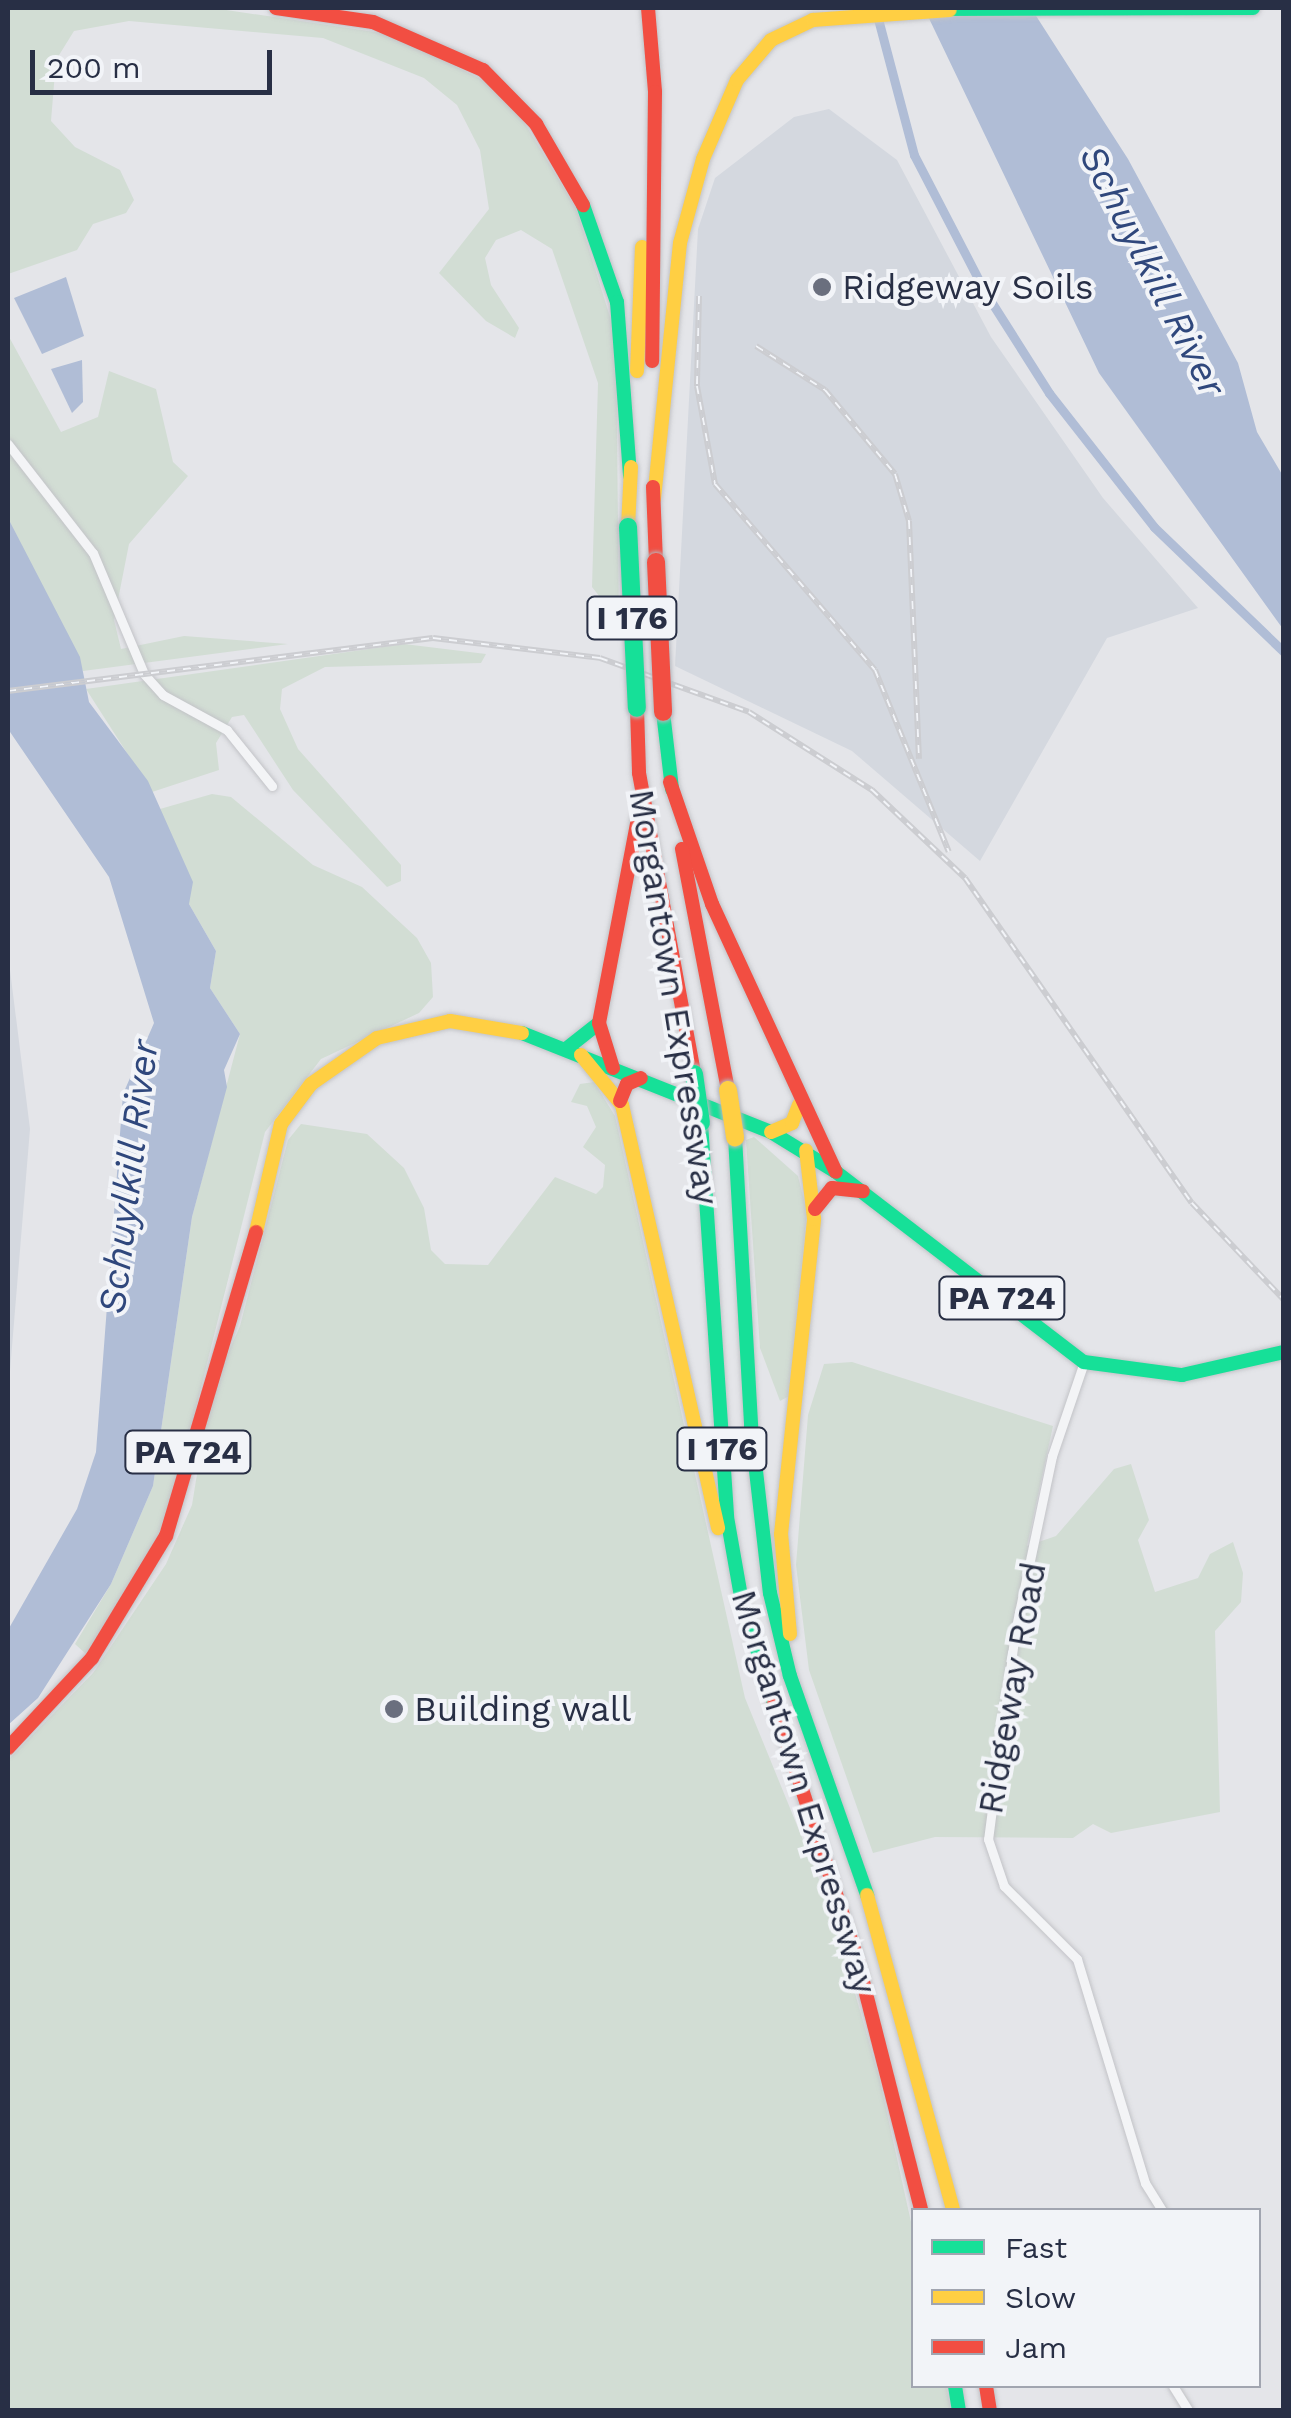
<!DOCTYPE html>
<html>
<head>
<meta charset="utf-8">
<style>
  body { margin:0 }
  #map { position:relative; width:1291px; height:2418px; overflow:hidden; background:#e4e5e9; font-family:"Work Sans",sans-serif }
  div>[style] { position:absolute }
  .built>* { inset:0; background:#d4d8df }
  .green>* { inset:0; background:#d2ddd4 }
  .water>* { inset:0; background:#b0bdd6 }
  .canal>* { height:9px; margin:-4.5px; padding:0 4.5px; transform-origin:4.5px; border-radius:4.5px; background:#b0bdd6 }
  .roads { filter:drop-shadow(0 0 2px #c2c3c7) drop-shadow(0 0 2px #c2c3c7) }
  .street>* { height:9px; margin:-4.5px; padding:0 4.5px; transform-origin:4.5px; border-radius:4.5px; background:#f3f4f6 }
  .fast>* { height:14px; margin:-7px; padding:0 7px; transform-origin:7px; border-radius:7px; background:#16e098 }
  .slow>* { height:14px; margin:-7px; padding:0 7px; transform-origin:7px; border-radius:7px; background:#ffcf43 }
  .jam>* { height:14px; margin:-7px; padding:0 7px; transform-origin:7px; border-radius:7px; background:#f24e42 }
  .rail>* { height:6px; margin-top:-3px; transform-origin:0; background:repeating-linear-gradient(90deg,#f2f4f8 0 8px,#cccdd1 0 16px); box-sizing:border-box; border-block:2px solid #cccdd1 }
  .bridges { filter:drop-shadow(0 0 2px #b6b8be) drop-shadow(0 0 2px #b6b8be) }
  .fast-bridge>* { height:18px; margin:-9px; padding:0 9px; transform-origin:9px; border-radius:9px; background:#16e098 }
  .slow-bridge>* { height:18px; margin:-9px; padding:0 9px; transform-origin:9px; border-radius:9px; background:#ffcf43 }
  .jam-bridge>* { height:18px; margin:-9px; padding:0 9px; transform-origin:9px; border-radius:9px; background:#f24e42 }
  .dots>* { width:28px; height:28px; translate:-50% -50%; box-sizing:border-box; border:5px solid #f2f4f8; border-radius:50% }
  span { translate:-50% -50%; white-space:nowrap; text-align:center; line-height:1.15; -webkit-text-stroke:8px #f2f4f8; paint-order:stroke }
  .shield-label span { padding:2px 8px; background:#f2f4f8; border:2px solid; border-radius:8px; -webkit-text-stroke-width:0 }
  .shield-label { font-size:32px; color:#282f45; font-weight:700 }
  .poi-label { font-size:35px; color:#282f45 }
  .left { translate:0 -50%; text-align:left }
  .street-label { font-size:35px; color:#282f45 }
  .water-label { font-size:38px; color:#2f477c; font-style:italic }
  .frame { position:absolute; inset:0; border:10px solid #282f45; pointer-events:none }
  .legend { position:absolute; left:911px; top:2208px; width:350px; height:180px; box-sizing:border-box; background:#f2f4f8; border:2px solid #a1a5b0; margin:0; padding:12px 18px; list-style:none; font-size:30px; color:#282f45 }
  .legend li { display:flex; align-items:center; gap:20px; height:50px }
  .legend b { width:50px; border:2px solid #a1a5b0 }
  .scale { position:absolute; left:30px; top:50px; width:242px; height:45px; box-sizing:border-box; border:5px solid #282f45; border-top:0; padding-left:12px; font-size:30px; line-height:35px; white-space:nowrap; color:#282f45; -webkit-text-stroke:8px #f2f4f8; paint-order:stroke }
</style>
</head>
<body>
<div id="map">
  <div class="built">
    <div style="clip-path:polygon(829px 109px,897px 160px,991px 337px,1103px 498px,1198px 608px,1107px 638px,980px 861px,852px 751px,675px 666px,698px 229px,715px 178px,794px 117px)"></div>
    <div style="clip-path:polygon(8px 954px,30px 1129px,8px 1395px)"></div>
  </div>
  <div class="green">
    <div style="clip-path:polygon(8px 8px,213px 8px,395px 35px,486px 82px,519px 114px,576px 208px,616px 336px,619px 621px,592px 587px,598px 383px,552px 249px,521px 230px,496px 240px,485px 258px,491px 285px,519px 328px,515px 338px,486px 321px,439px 273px,489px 209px,480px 150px,457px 105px,424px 78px,323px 38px,129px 21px,74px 31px,56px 60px,51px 121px,75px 147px,120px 170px,134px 200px,126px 213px,93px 224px,77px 250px,8px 274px)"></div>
    <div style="clip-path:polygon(8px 335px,61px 432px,98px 417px,109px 371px,156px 389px,173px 462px,188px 476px,129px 544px,114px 620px,121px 649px,184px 636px,288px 644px,83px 671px,8px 518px)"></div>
    <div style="clip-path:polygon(404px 644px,486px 654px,481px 663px,325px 667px,282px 689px,280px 709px,298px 749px,401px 865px,401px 881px,387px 887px,293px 790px,244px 715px,232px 717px,216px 743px,219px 770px,152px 792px,86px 689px)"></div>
    <div style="clip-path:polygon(212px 794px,231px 797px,313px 865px,362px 887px,417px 938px,431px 963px,433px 997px,419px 1013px,321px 1059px,265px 1132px,174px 1495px,155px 1548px,87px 1655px,75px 1644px,111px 1584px,153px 1486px,192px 1217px,240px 1034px,210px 988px,216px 951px,189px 904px,160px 809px)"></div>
    <div style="clip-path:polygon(594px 1082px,615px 1116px,745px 1698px,830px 1906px,879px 2077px,913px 2231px,914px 2386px,946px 2386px,951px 2410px,8px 2410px,8px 1760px,93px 1673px,166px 1564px,192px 1505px,210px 1394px,240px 1326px,288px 1140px,301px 1124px,367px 1134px,404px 1168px,424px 1208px,431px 1250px,445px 1264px,488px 1265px,555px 1177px,596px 1194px,603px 1187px,605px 1165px,583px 1147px,596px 1127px,587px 1106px,571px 1102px,580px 1084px)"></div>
    <div style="clip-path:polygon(754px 1137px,798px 1176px,807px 1212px,789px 1396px,780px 1401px,760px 1348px,746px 1140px)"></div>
    <div style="clip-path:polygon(852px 1362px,1053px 1426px,1027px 1546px,1056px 1536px,1114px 1469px,1131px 1464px,1149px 1520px,1138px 1540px,1155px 1592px,1198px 1578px,1210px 1554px,1233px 1542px,1243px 1573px,1241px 1602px,1215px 1631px,1220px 1812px,1111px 1833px,1093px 1824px,1073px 1838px,935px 1837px,873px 1853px,809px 1670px,796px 1565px,808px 1415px,824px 1364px)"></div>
  </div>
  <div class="water">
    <div style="clip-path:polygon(924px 8px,1031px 8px,1128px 159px,1238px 363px,1257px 432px,1283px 476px,1283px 629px,1099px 373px)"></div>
    <div style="clip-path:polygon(66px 277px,84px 336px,42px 354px,14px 298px)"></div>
    <div style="clip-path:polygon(82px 360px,83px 402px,72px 413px,51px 369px)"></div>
    <div style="clip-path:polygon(8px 518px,80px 657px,89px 702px,148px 781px,193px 882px,189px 904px,216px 951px,210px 988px,240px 1034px,224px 1070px,227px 1087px,192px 1217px,153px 1486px,111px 1584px,38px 1698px,8px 1725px,8px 1630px,77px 1509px,96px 1452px,123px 1094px,154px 1023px,109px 877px,8px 729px)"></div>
  </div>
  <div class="canal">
    <div style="left:877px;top:15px;width:145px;rotate:75.2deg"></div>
    <div style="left:914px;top:155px;width:154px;rotate:62.6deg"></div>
    <div style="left:985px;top:292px;width:120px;rotate:57.6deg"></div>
    <div style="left:1049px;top:393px;width:170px;rotate:51.9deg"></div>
    <div style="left:1154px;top:527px;width:180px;rotate:43.9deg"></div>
  </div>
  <div class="roads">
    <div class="street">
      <div style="left:8px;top:444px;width:138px;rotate:52.1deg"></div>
      <div style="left:93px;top:553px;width:131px;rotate:67.1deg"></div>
      <div style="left:144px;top:674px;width:28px;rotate:48deg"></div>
      <div style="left:163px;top:695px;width:73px;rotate:28.7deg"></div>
      <div style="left:227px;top:730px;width:72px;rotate:51.2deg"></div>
      <div style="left:1084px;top:1362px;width:99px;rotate:108.8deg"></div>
      <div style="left:1052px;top:1456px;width:180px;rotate:101.9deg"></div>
      <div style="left:1015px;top:1632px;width:209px;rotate:97.4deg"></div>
      <div style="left:988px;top:1839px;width:50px;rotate:71.2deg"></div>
      <div style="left:1004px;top:1886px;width:103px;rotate:45deg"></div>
      <div style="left:1077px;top:1959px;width:234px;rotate:73.1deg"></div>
      <div style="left:1145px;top:2183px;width:32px;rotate:58deg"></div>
      <div style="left:1173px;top:2386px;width:28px;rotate:58deg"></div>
    </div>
    <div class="fast">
      <div style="left:941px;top:9px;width:312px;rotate:-0.2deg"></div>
      <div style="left:583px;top:205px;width:103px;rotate:70.7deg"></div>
      <div style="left:617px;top:302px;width:174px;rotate:85.7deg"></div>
      <div style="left:663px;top:712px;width:78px;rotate:83.3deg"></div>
      <div style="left:522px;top:1033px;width:268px;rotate:21.7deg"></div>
      <div style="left:771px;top:1132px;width:76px;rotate:31.6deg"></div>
      <div style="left:836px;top:1172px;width:312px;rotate:37.5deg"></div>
      <div style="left:1084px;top:1362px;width:99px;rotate:7.6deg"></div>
      <div style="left:1182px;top:1375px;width:105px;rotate:-12.7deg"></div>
      <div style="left:566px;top:1049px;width:42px;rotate:-38.2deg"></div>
      <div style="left:701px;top:1123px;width:395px;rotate:86.2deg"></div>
      <div style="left:727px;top:1517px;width:86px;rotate:80deg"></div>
      <div style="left:742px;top:1602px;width:106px;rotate:72.4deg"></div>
      <div style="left:735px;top:1137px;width:290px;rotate:86.8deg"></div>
      <div style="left:751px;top:1427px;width:167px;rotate:83.5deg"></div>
      <div style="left:770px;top:1593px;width:85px;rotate:76.5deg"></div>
      <div style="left:790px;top:1676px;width:232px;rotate:70.6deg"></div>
      <div style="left:955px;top:2386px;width:24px;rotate:81deg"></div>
    </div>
    <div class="slow">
      <div style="left:637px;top:371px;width:124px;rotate:-87.7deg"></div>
      <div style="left:654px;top:499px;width:257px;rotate:-84.2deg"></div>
      <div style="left:680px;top:243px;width:87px;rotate:-74.7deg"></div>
      <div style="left:703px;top:159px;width:86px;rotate:-66.7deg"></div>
      <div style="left:737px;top:80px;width:52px;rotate:-49.6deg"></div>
      <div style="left:771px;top:40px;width:47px;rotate:-25.5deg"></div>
      <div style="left:813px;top:20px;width:137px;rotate:-4.2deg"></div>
      <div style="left:628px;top:527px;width:60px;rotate:-87.1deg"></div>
      <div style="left:581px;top:1055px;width:65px;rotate:50.6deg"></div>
      <div style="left:622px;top:1105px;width:434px;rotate:77.2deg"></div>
      <div style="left:771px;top:1132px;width:23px;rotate:-23deg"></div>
      <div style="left:792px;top:1123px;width:19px;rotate:-69deg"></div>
      <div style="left:256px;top:1232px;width:111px;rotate:-77deg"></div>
      <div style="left:281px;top:1124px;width:50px;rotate:-53.1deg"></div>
      <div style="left:311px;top:1084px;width:80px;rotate:-34.9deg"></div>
      <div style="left:377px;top:1038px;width:75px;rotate:-13.1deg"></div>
      <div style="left:450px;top:1021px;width:73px;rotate:9.5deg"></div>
      <div style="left:790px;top:1634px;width:100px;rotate:-95.1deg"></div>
      <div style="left:781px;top:1534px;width:317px;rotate:-84deg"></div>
      <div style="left:814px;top:1219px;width:69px;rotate:-96.6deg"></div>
      <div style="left:867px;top:1895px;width:327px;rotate:74.7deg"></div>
    </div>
    <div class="jam">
      <div style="left:276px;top:8px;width:98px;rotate:8.2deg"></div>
      <div style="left:373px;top:22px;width:120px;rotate:23.6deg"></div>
      <div style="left:483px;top:70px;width:76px;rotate:45.5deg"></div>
      <div style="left:536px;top:124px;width:94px;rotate:59.9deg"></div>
      <div style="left:648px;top:8px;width:84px;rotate:85.2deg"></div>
      <div style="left:655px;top:92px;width:269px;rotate:90.6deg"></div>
      <div style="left:653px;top:487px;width:75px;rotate:87.7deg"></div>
      <div style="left:637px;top:708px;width:65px;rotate:88.2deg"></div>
      <div style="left:639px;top:773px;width:306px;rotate:79.6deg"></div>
      <div style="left:670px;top:782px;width:129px;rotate:71deg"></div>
      <div style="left:712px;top:904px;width:295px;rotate:65.2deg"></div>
      <div style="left:682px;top:849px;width:245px;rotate:79.2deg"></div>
      <div style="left:613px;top:1068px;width:47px;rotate:-107.3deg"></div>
      <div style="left:599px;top:1023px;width:208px;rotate:-79.2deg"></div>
      <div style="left:620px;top:1101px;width:18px;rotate:-68deg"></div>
      <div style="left:627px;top:1084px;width:15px;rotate:-23deg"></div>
      <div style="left:815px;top:1209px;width:27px;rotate:-51deg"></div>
      <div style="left:832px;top:1188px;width:31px;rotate:6deg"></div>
      <div style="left:774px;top:1703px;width:272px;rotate:72deg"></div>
      <div style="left:858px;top:1962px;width:256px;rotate:75.7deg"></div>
      <div style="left:8px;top:1748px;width:123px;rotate:-47deg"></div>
      <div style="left:92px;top:1658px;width:143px;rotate:-58.8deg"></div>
      <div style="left:166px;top:1536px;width:317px;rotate:-73.5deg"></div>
      <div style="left:986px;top:2386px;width:24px;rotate:81deg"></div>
    </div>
  </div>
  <div class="rail">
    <div style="left:699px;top:296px;width:90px;rotate:91.3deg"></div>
    <div style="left:697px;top:386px;width:100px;rotate:79.6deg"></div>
    <div style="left:715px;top:484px;width:245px;rotate:49.3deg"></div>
    <div style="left:875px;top:670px;width:196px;rotate:67.9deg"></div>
    <div style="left:756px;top:346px;width:82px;rotate:32.5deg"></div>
    <div style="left:825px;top:390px;width:109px;rotate:50.2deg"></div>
    <div style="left:895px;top:474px;width:49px;rotate:73.4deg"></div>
    <div style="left:909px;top:521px;width:238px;rotate:87.6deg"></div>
    <div style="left:8px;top:691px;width:428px;rotate:-7.1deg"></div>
    <div style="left:433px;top:638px;width:168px;rotate:6.8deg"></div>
    <div style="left:600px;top:658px;width:158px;rotate:19.9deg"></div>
    <div style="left:749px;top:712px;width:146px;rotate:32.4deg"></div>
    <div style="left:872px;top:790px;width:128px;rotate:43.4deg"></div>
    <div style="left:965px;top:878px;width:396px;rotate:55.1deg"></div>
    <div style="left:1192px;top:1203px;width:134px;rotate:46.5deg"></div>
  </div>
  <div class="bridges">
    <div class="fast-bridge">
      <div style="left:628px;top:527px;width:181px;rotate:87.2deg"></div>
      <div style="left:694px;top:1074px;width:49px;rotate:81.9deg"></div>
    </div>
    <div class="slow-bridge">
      <div style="left:728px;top:1090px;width:48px;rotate:81.5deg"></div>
    </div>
    <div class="jam-bridge">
      <div style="left:656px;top:562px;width:150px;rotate:87.3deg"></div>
    </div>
  </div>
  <div class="dots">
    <div style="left:822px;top:287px;background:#6a6f7e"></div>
    <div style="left:394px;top:1709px;background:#6a6f7e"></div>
  </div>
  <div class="shield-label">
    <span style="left:632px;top:618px">I 176</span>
    <span style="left:1002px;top:1298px">PA 724</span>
    <span style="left:722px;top:1449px">I 176</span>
    <span style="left:188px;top:1452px">PA 724</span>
  </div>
  <div class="poi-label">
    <span class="left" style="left:842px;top:287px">Ridgeway Soils</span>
    <span class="left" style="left:414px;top:1709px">Building wall</span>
  </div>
  <div class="street-label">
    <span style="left:674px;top:997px;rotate:81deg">Morgantown Expressway</span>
    <span style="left:1012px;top:1688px;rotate:-80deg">Ridgeway Road</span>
    <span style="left:804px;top:1792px;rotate:73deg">Morgantown Expressway</span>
  </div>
  <div class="water-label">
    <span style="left:1152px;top:271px;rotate:63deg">Schuylkill River</span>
    <span style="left:129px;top:1177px;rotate:-83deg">Schuylkill River</span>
  </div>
  <div class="frame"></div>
  <ul class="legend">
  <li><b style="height:12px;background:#16e098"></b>Fast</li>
  <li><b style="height:12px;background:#ffcf43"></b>Slow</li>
  <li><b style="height:12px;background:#f24e42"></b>Jam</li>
  </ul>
  <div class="scale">200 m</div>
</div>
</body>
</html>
